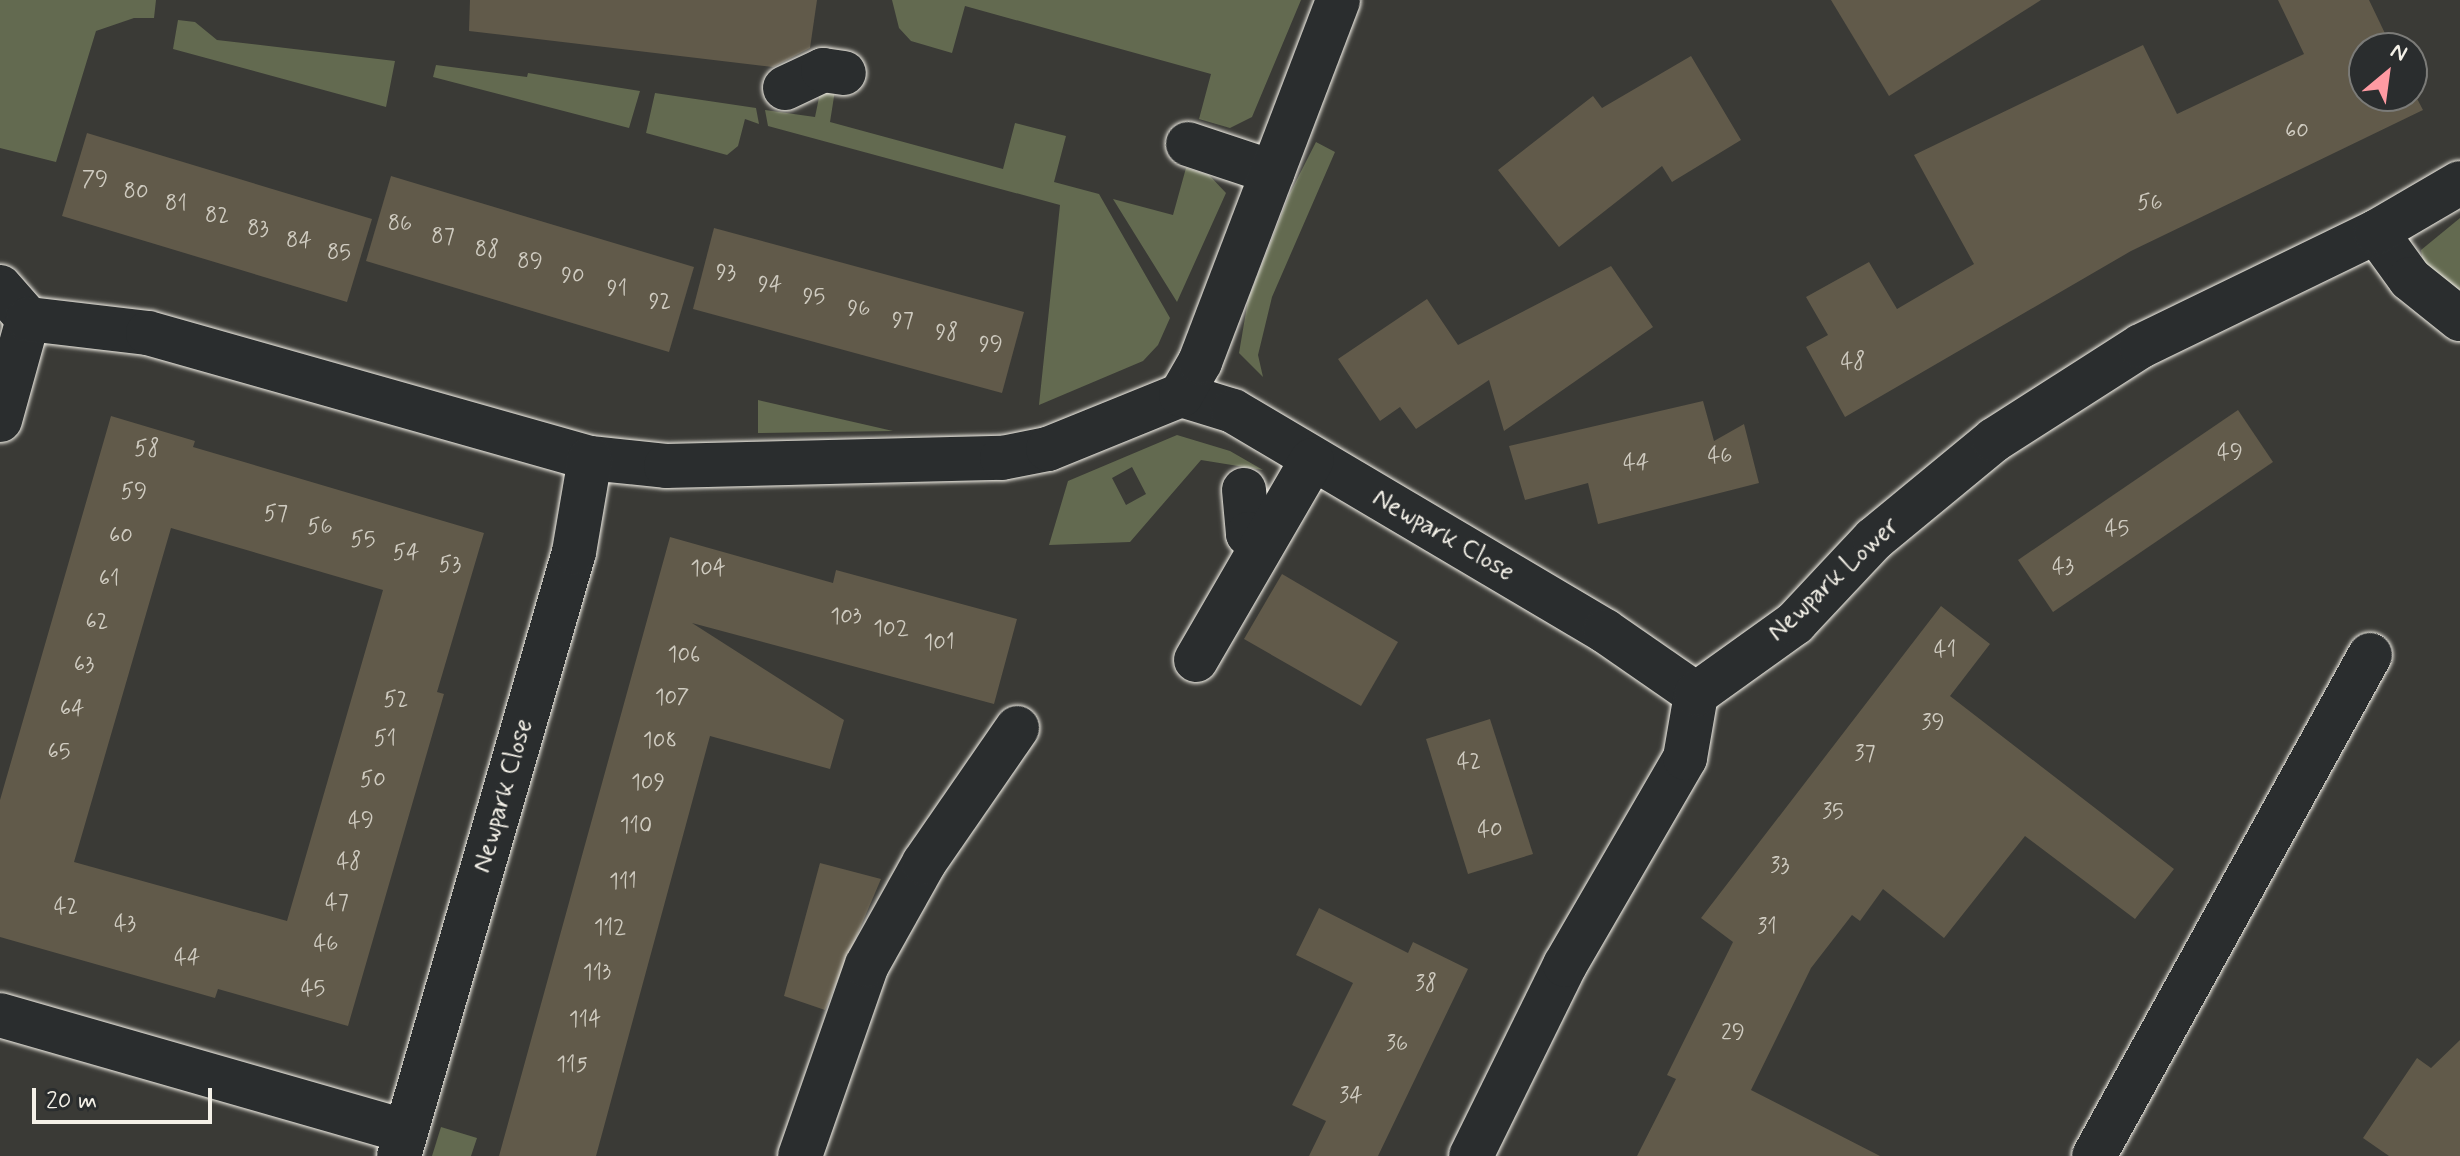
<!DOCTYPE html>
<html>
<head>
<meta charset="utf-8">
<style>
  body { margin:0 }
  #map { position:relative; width:2460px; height:1156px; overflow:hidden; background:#3a3a36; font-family:Mynerve,sans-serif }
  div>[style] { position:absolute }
  .green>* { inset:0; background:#636a50 }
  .building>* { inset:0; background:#615a4a }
  .roads { filter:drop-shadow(0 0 2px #f4f1e8) drop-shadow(0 0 2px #f4f1e8) }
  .minor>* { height:44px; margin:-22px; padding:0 22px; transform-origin:22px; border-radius:22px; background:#2a2d2e }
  span { translate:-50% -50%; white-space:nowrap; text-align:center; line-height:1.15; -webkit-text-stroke:6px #2a2d2e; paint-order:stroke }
  .number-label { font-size:22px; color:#cfcbc0 }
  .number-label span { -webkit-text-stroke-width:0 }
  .street-label { font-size:26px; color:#f4f1e8 }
  .north { position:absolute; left:2348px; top:32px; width:80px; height:80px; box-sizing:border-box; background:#2a2d2e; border:2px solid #7b7b78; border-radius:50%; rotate:29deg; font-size:22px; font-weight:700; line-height:32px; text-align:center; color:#f4f1e8 }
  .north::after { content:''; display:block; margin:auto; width:28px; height:36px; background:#ff9aa2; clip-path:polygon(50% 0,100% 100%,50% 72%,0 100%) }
  .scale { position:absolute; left:32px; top:1088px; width:180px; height:36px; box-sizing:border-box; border:4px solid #f4f1e8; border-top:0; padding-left:10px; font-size:24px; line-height:28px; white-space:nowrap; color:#f4f1e8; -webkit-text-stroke:6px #2a2d2e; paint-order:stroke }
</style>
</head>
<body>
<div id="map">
  <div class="green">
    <div style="clip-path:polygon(0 0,156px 0,154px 18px,134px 18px,96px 31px,56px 162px,0 148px)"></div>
    <div style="clip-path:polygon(892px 0,1301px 0,1252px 117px,1230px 128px,1199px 119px,1211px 74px,965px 6px,952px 53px,911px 41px,899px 28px)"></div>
    <div style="clip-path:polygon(178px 20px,195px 22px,217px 40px,395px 61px,386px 107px,173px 49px)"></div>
    <div style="clip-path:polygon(436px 65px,527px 77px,528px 73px,640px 91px,629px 128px,433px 77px)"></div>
    <div style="clip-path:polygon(822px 83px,836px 84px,830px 122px,1003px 169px,1015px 123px,1066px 136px,1054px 182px,1099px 194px,1170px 318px,1158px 345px,1143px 361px,1039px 405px,1060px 205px,768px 126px,765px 110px,815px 117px)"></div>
    <div style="clip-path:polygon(655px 93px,756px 108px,759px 124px,745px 119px,738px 146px,727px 155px,646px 133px)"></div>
    <div style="clip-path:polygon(1316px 142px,1335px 152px,1272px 297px,1258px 355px,1263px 377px,1239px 353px,1248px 300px,1290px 193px)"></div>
    <div style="clip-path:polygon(1186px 168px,1209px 175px,1226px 193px,1177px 302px,1113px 199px,1173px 215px)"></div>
    <div style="clip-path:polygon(2460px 218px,2460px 297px,2424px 268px,2421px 250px)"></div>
    <div style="clip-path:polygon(758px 400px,893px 431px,758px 433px)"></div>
    <div style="clip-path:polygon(evenodd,1177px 435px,1230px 451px,1263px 470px,1201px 460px,1130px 542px,1049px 545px,1068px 481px,1177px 435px,1132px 467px,1146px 494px,1126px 505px,1112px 478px,1132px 467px)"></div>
    <div style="clip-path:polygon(441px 1127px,477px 1138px,471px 1156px,432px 1156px)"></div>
  </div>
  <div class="building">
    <div style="clip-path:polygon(470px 0,817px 0,810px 48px,773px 67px,469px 31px)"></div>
    <div style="clip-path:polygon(1831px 0,2041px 0,1889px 96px)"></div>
    <div style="clip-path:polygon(2278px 0,2369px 0,2392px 48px,2364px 48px,2364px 96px,2412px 96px,2412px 89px,2423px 110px,2131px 251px,1845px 417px,1806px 347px,1828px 335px,1806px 297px,1869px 262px,1897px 309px,1974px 264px,1914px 155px,2143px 45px,2177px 114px,2304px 54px)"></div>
    <div style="clip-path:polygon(1691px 56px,1741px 140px,1672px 182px,1662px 166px,1559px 247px,1498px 170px,1593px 96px,1602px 108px)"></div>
    <div style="clip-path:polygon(87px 133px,372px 219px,347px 302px,62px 216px)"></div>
    <div style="clip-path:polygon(391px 176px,694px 267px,669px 352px,366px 261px)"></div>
    <div style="clip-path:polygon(714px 228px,1024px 312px,1002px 393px,693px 309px)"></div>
    <div style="clip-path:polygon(1611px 266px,1653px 327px,1504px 431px,1489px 380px,1416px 429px,1400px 407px,1380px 421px,1338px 359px,1427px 299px,1458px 345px)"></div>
    <div style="clip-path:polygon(1703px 401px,1714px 441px,1744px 424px,1759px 483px,1598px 524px,1588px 483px,1525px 500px,1509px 446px)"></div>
    <div style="clip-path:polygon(2238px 410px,2273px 462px,2053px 612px,2018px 560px)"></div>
    <div style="clip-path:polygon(evenodd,111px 416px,195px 441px,193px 447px,484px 533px,437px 692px,444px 694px,348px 1026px,218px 989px,215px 998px,0 937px,0 800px,111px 416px,171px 528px,383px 590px,287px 921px,74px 862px,171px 528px)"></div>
    <div style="clip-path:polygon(670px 537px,833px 583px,836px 570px,1017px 619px,994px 704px,692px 623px,844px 720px,830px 769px,710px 736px,596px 1156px,499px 1156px)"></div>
    <div style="clip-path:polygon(1282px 574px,1398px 642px,1361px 706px,1244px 639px)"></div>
    <div style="clip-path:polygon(1941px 606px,1990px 644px,1950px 696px,2174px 869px,2135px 919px,2025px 836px,1944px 938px,1883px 889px,1860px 921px,1852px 915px,1811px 968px,1751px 1090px,1880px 1156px,1637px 1156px,1676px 1079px,1667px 1075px,1733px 942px,1701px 918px)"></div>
    <div style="clip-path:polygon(1490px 719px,1533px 854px,1468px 874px,1426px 739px)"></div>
    <div style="clip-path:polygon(820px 863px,881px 879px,825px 1010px,784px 996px)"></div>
    <div style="clip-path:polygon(1319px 908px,1408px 953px,1413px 942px,1468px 969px,1378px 1156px,1309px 1156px,1326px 1121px,1292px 1105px,1353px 983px,1296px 955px)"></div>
    <div style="clip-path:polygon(2460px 1040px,2460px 1156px,2389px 1156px,2363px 1138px,2417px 1058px,2431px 1068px)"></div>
  </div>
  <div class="roads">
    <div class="minor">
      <div style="left:785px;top:88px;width:42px;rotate:-25.3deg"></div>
      <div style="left:823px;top:70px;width:21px;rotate:8deg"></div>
      <div style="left:1188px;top:144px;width:89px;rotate:18.4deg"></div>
      <div style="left:2376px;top:232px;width:58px;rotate:54.1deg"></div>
      <div style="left:2410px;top:279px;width:64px;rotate:38.7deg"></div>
      <div style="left:0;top:287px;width:43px;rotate:48.8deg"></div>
      <div style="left:1181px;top:395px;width:54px;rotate:17.1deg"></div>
      <div style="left:1233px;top:411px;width:432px;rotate:30.6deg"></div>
      <div style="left:1605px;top:631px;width:111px;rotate:34.7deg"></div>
      <div style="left:0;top:420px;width:105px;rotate:-74.5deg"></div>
      <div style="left:28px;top:319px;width:121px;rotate:6.7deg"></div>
      <div style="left:148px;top:333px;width:459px;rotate:15.8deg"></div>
      <div style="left:590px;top:458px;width:76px;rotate:6deg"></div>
      <div style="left:666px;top:466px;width:336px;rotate:-1.4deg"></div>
      <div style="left:1002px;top:458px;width:47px;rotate:-11.1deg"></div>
      <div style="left:1048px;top:449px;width:144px;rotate:-22.1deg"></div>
      <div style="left:1181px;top:395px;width:38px;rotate:-60deg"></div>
      <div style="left:1200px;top:362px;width:387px;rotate:-69.1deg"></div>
      <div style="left:1244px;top:490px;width:44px;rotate:84.8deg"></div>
      <div style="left:1248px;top:534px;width:16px;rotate:27deg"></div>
      <div style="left:1196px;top:660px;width:231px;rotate:-59.9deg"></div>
      <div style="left:0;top:1015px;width:420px;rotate:16deg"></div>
      <div style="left:399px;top:1156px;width:629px;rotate:-73.84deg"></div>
      <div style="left:574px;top:552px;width:95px;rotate:-80.3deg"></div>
      <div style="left:800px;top:1156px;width:202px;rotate:-70.7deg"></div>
      <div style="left:867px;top:965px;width:117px;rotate:-60.8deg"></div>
      <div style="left:924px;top:863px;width:164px;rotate:-55.4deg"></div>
      <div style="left:1471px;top:1156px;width:213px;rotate:-63.8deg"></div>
      <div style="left:1565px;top:965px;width:239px;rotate:-59.9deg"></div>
      <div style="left:1685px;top:758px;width:65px;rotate:-80.2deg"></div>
      <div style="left:1696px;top:694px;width:122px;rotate:-35.6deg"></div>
      <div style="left:1795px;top:623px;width:115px;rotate:-46.8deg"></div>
      <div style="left:1874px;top:539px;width:156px;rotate:-39.5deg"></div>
      <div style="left:1994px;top:440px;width:174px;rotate:-32.6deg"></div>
      <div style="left:2141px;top:346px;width:261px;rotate:-25.9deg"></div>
      <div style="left:2376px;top:232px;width:97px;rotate:-30.3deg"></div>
      <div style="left:2094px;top:1156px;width:572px;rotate:-61.15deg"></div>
    </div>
  </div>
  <div class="number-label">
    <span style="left:2297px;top:132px">60</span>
    <span style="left:95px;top:181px">79</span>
    <span style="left:136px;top:193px">80</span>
    <span style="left:2150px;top:204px">56</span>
    <span style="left:176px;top:205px">81</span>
    <span style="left:217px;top:217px">82</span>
    <span style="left:400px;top:225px">86</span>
    <span style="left:258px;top:230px">83</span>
    <span style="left:443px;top:238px">87</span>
    <span style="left:299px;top:242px">84</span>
    <span style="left:487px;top:251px">88</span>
    <span style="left:339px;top:254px">85</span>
    <span style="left:530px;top:263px">89</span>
    <span style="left:726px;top:274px">93</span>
    <span style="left:573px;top:277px">90</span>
    <span style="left:770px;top:286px">94</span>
    <span style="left:617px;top:290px">91</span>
    <span style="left:814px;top:298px">95</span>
    <span style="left:660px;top:303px">92</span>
    <span style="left:859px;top:310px">96</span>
    <span style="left:903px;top:322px">97</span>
    <span style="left:947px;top:334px">98</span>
    <span style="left:991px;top:346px">99</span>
    <span style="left:1853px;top:363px">48</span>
    <span style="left:147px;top:450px">58</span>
    <span style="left:2230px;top:454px">49</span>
    <span style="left:1720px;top:457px">46</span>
    <span style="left:1636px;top:464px">44</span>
    <span style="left:134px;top:493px">59</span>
    <span style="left:276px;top:515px">57</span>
    <span style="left:320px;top:528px">56</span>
    <span style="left:2117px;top:530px">45</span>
    <span style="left:121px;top:537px">60</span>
    <span style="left:363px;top:541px">55</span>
    <span style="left:406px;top:554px">54</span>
    <span style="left:450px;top:566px">53</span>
    <span style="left:2063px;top:568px">43</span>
    <span style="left:708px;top:570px">104</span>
    <span style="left:109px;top:580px">61</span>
    <span style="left:846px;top:618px">103</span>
    <span style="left:97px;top:623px">62</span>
    <span style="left:891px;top:630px">102</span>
    <span style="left:939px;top:644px">101</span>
    <span style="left:1945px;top:651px">41</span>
    <span style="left:684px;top:656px">106</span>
    <span style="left:84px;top:666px">63</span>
    <span style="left:672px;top:699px">107</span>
    <span style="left:396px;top:701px">52</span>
    <span style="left:72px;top:710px">64</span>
    <span style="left:1933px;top:724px">39</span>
    <span style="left:385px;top:740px">51</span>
    <span style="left:660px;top:742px">108</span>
    <span style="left:59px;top:753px">65</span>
    <span style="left:1865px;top:755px">37</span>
    <span style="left:1469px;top:763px">42</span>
    <span style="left:373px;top:781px">50</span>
    <span style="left:648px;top:784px">109</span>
    <span style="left:1833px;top:813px">35</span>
    <span style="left:361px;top:822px">49</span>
    <span style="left:636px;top:827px">110</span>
    <span style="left:1490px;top:831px">40</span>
    <span style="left:349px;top:863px">48</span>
    <span style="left:1780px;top:867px">33</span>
    <span style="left:623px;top:883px">111</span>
    <span style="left:337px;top:904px">47</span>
    <span style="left:66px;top:908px">42</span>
    <span style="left:125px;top:925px">43</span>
    <span style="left:1767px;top:928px">31</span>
    <span style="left:610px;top:929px">112</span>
    <span style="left:326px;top:945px">46</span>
    <span style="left:187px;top:959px">44</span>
    <span style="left:597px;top:974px">113</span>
    <span style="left:1426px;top:985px">38</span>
    <span style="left:313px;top:990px">45</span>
    <span style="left:585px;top:1021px">114</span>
    <span style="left:1733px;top:1034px">29</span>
    <span style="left:1397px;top:1045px">36</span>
    <span style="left:572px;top:1066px">115</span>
    <span style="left:1351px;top:1097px">34</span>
  </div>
  <div class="street-label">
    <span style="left:1443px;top:536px;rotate:30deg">Newpark Close</span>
    <span style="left:1834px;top:580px;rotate:-43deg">Newpark Lower</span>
    <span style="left:504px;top:796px;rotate:-74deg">Newpark Close</span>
  </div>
  <div class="north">N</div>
  <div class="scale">20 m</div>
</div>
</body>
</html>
